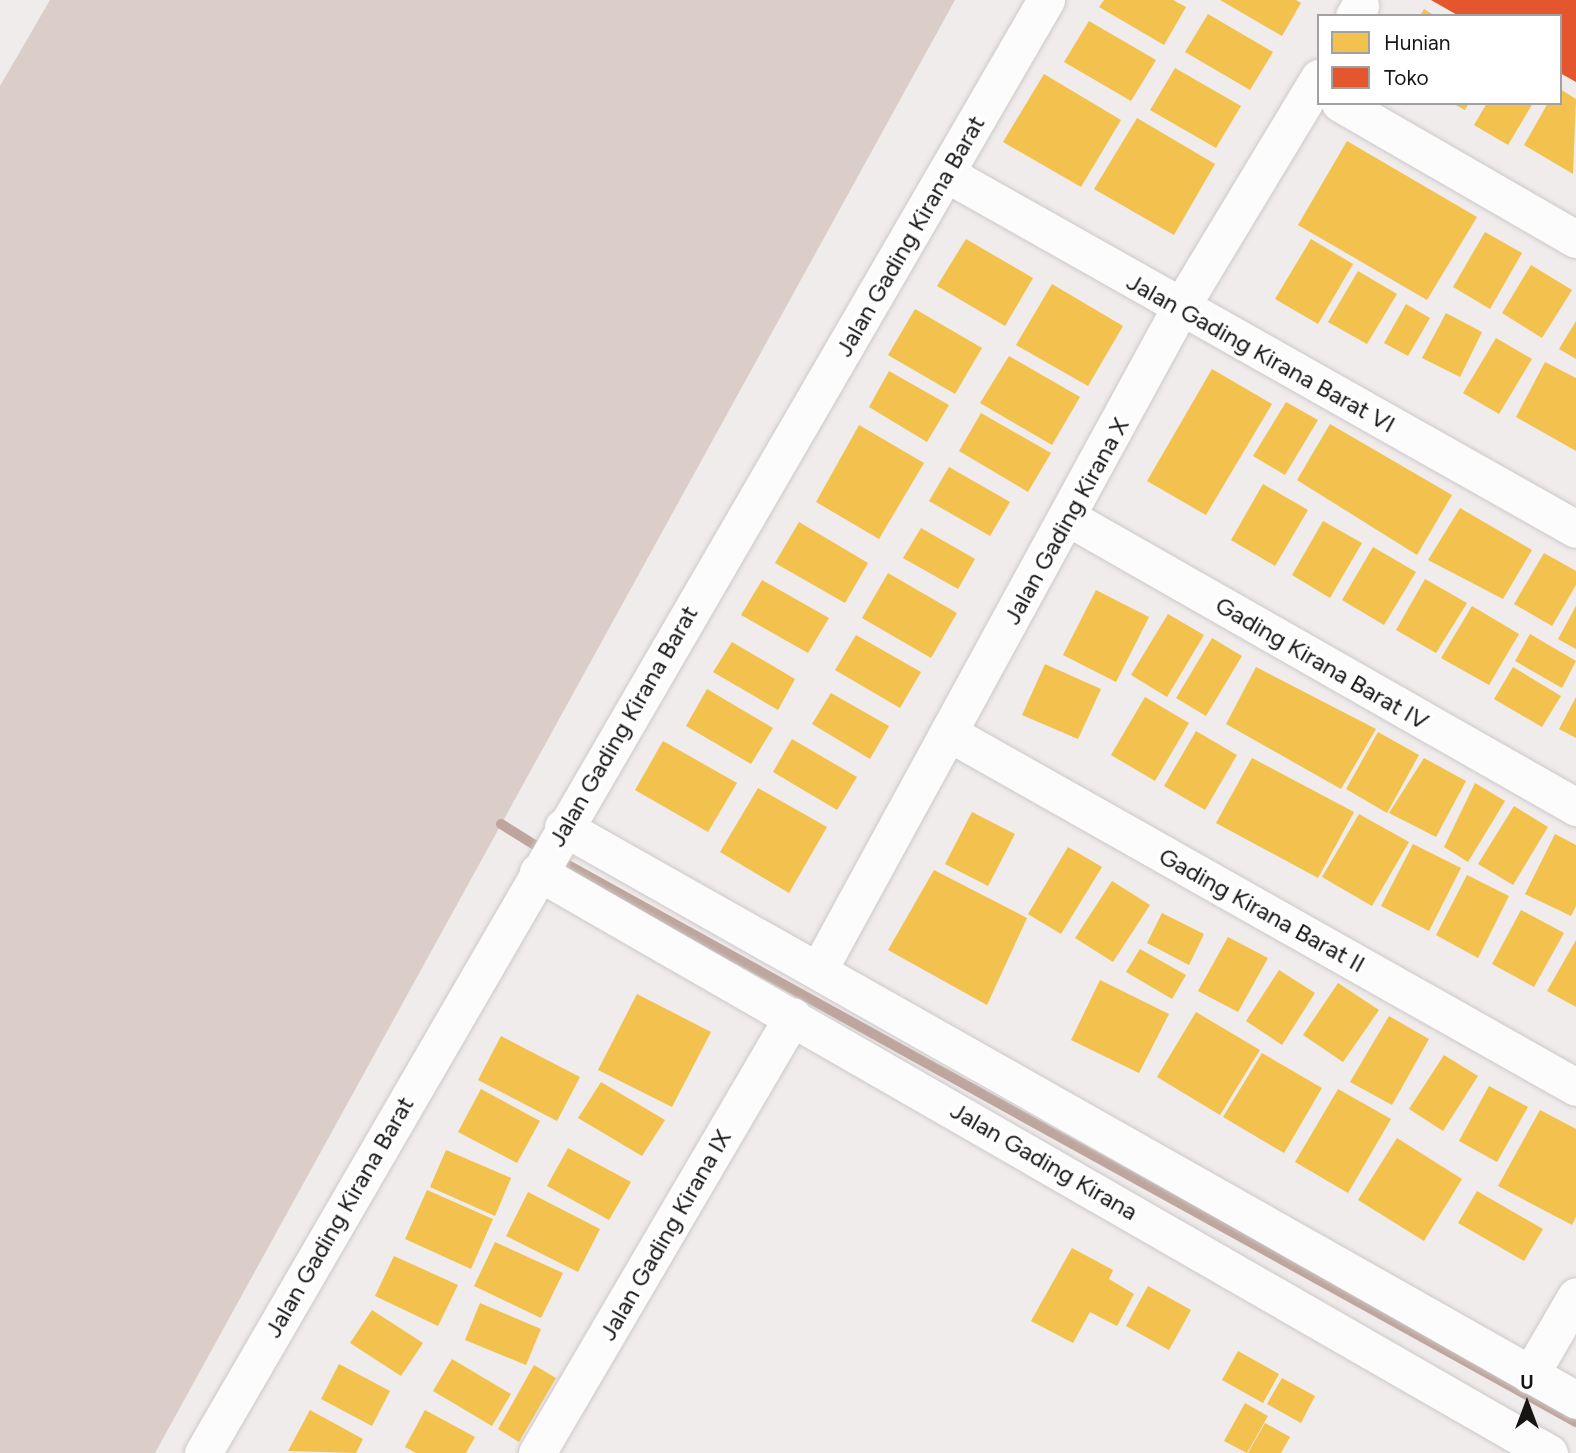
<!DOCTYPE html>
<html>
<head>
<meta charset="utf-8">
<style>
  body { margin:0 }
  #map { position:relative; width:1576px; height:1453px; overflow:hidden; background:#f0eceb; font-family:Figtree,sans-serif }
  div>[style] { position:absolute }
  .green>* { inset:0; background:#dbcdc8 }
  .homes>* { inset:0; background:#f2c14e }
  .shops>* { inset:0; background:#e4572e }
  .stream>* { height:10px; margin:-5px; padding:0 5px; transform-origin:5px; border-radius:5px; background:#bea59d }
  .roads { filter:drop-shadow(0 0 2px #cdc9c8) drop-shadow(0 0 2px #cdc9c8) }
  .street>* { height:37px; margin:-18.5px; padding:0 18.5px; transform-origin:18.5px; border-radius:18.5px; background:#fdfcfc }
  span { translate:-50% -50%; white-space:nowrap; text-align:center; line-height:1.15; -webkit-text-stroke:7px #fff; paint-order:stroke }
  .street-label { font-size:24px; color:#171514 }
  .legend { position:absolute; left:1317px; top:14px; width:245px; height:91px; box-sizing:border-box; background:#fff; border:2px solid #a2a1a1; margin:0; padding:9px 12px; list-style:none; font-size:21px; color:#171514 }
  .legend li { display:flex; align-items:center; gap:14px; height:35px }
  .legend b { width:35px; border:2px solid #a2a1a1 }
  .north { position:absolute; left:1492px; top:1369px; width:70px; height:70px; -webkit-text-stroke:5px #fff; paint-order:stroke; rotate:0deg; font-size:19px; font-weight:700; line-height:28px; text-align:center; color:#171514 }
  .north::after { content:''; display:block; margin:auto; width:24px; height:32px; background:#171514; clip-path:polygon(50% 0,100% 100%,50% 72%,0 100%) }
</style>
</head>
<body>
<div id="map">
  <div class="green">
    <div style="clip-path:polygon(50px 0,955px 0,155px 1453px,0 1453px,0 86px)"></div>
  </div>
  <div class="homes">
    <div style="clip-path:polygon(1104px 0,1173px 0,1186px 7px,1164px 45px,1099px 7px)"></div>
    <div style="clip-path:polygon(1220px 0,1296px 0,1301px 3px,1282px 36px)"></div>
    <div style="clip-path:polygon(1424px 9px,1435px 16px,1420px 16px)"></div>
    <div style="clip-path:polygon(1208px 14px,1273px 52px,1250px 90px,1185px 52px)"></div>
    <div style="clip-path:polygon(1089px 21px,1156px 60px,1131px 101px,1064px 62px)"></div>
    <div style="clip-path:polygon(1175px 68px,1241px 106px,1216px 148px,1150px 110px)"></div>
    <div style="clip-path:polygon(1044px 74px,1121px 120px,1081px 187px,1003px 142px)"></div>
    <div style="clip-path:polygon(1560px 89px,1576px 99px,1573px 174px,1524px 145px,1548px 103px,1560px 103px)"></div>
    <div style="clip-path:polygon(1452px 103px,1469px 103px,1465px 110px)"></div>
    <div style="clip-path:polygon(1487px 103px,1533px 103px,1508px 145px,1474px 125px)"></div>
    <div style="clip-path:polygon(1137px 118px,1215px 164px,1174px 235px,1094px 189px)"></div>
    <div style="clip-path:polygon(1347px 141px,1477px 217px,1427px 300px,1298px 225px)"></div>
    <div style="clip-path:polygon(1485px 232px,1522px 253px,1490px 309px,1453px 287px)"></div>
    <div style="clip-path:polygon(966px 239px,1033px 278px,1005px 326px,937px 286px)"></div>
    <div style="clip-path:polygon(1311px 239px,1353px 264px,1318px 324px,1275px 299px)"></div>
    <div style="clip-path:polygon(1531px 265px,1572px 290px,1542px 338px,1502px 313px)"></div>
    <div style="clip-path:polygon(1358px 271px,1397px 294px,1367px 344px,1328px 322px)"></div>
    <div style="clip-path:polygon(1052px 284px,1123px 326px,1088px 386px,1016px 345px)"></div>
    <div style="clip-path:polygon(1406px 304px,1430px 318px,1408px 356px,1384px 343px)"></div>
    <div style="clip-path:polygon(915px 309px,982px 348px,955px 394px,888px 355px)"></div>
    <div style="clip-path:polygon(1446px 313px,1482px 332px,1460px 377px,1422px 358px)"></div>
    <div style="clip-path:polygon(1576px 321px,1576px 359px,1559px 349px)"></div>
    <div style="clip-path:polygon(1496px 338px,1532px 359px,1499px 414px,1463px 393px)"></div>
    <div style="clip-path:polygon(1009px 356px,1080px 397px,1052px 445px,980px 403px)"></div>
    <div style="clip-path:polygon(1545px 362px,1576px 378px,1576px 451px,1516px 417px)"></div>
    <div style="clip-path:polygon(1212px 369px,1272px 404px,1206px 515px,1147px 481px)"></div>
    <div style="clip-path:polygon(889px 371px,949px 405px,927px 442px,869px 407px)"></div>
    <div style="clip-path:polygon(1286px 402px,1318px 420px,1285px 475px,1253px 456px)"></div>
    <div style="clip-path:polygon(981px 413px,1051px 453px,1028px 492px,959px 451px)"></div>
    <div style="clip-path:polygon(1330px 424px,1452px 495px,1417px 555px,1297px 480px)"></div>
    <div style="clip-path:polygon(859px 425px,924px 463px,879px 539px,816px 502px)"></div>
    <div style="clip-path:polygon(949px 467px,1010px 502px,990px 536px,929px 501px)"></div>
    <div style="clip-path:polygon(1263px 484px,1308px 510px,1275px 566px,1231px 540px)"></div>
    <div style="clip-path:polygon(1460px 508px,1532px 550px,1503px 599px,1428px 560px)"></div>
    <div style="clip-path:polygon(1323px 521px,1362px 543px,1330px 598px,1292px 575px)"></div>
    <div style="clip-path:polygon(799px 522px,868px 563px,845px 603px,775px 563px)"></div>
    <div style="clip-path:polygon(921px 528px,975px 559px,958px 589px,903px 558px)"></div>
    <div style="clip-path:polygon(1373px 547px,1416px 572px,1384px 625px,1342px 600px)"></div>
    <div style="clip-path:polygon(1544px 553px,1576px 571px,1576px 585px,1552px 626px,1514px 604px)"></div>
    <div style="clip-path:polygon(888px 573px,957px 613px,931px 658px,862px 618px)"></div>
    <div style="clip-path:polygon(1425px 579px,1467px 603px,1436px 653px,1396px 630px)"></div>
    <div style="clip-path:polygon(762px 580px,829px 618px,808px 653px,741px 615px)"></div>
    <div style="clip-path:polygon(1096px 590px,1149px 617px,1116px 682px,1063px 655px)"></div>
    <div style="clip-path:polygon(1472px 606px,1519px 634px,1489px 685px,1441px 658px)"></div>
    <div style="clip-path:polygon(1576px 606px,1576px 649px,1558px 639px)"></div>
    <div style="clip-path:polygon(1168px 614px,1204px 635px,1167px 697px,1131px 675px)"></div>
    <div style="clip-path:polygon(1530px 634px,1576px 661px,1562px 688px,1515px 661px)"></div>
    <div style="clip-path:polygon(856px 635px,921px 672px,900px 708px,835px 670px)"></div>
    <div style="clip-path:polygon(1212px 638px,1242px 656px,1206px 716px,1176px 698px)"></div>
    <div style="clip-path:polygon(732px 642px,795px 679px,778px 710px,713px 672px)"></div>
    <div style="clip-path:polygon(1045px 664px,1101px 689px,1078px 739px,1022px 715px)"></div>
    <div style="clip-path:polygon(1256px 667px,1376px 729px,1341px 789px,1226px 724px)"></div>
    <div style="clip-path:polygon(1513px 667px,1561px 696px,1542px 727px,1494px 699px)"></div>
    <div style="clip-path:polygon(707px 689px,773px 728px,751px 764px,686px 726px)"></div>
    <div style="clip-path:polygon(831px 693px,889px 726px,870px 759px,812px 724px)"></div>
    <div style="clip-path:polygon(1145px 697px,1189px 723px,1155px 781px,1111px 755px)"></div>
    <div style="clip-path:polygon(1576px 697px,1576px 738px,1559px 729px)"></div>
    <div style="clip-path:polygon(1196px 731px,1237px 755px,1205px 810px,1164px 786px)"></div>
    <div style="clip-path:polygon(1378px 732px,1419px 755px,1387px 813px,1346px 789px)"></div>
    <div style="clip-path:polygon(792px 739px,857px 777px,837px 810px,773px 772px)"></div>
    <div style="clip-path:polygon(663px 741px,737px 783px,708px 832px,635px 790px)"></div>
    <div style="clip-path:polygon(1252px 758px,1354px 812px,1318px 878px,1216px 823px)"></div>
    <div style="clip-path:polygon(1424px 758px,1466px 781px,1436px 837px,1389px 813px)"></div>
    <div style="clip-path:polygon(1475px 783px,1505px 801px,1468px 862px,1444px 847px)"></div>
    <div style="clip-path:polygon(758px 788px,827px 827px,789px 893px,720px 852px)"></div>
    <div style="clip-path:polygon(1514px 806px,1548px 827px,1513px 885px,1478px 864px)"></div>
    <div style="clip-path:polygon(972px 812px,1015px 834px,988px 886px,945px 864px)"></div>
    <div style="clip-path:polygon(1359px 814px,1409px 842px,1372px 906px,1322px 877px)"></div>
    <div style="clip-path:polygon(1555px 834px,1576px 845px,1576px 906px,1571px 916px,1525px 894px)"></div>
    <div style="clip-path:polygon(1413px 844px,1461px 868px,1429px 931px,1381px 906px)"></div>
    <div style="clip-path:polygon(1068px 847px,1102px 867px,1061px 934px,1028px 914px)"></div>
    <div style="clip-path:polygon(934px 870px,1027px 918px,987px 1005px,888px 950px)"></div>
    <div style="clip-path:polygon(1467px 875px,1509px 896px,1478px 958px,1436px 935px)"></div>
    <div style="clip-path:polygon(1112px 881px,1150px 905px,1113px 962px,1075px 938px)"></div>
    <div style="clip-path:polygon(1521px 910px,1564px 933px,1534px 987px,1492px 964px)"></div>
    <div style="clip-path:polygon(1162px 913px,1204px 934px,1189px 965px,1147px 943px)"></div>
    <div style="clip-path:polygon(1228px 937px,1268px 958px,1238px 1012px,1198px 991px)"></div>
    <div style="clip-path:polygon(1576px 940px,1576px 1007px,1547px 991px)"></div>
    <div style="clip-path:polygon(1140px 949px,1186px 975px,1172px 999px,1126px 972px)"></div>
    <div style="clip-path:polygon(1279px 970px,1315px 993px,1282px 1045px,1246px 1021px)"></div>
    <div style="clip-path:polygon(1100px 980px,1169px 1014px,1139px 1073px,1071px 1040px)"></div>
    <div style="clip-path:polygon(1338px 983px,1379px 1010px,1343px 1062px,1303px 1035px)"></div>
    <div style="clip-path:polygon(637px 994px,711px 1032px,672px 1107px,598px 1070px)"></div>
    <div style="clip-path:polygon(1196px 1012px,1260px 1050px,1220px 1115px,1157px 1077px)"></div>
    <div style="clip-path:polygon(1389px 1016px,1429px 1039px,1392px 1105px,1350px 1082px)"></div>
    <div style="clip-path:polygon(501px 1036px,580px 1077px,557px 1121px,478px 1080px)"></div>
    <div style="clip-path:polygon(1262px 1053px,1322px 1088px,1284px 1153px,1223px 1117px)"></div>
    <div style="clip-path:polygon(1444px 1055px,1478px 1076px,1443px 1131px,1409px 1109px)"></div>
    <div style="clip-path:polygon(601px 1082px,665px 1120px,642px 1156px,578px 1118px)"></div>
    <div style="clip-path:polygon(1489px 1086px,1528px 1107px,1497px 1162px,1459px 1141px)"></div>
    <div style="clip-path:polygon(481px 1089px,540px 1121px,517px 1163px,458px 1132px)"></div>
    <div style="clip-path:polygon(1338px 1089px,1391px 1119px,1348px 1193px,1295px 1162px)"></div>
    <div style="clip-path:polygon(1540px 1110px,1576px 1129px,1576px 1217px,1572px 1225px,1498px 1186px)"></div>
    <div style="clip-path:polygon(1397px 1138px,1462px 1179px,1424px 1241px,1358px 1200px)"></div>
    <div style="clip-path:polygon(568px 1148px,631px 1182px,609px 1220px,547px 1186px)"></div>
    <div style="clip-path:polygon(446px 1150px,511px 1178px,495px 1216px,430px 1187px)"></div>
    <div style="clip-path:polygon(427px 1190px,493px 1219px,471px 1269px,405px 1239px)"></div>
    <div style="clip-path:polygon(1477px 1191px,1543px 1229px,1524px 1261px,1458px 1223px)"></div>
    <div style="clip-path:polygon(528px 1192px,600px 1229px,578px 1272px,506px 1236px)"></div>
    <div style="clip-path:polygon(495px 1242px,563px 1273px,541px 1318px,474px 1286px)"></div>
    <div style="clip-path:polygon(1072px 1248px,1113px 1270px,1109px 1279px,1134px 1294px,1117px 1326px,1090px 1312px,1073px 1343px,1031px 1321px)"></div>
    <div style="clip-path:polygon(394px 1256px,458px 1285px,438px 1326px,375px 1296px)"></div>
    <div style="clip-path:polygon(1148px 1286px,1191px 1310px,1169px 1350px,1126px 1326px)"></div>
    <div style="clip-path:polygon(480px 1303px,541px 1329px,526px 1365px,465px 1340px)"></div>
    <div style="clip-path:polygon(372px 1310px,423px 1343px,401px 1376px,350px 1343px)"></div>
    <div style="clip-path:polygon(1238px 1351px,1279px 1374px,1263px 1403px,1222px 1380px)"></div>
    <div style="clip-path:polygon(452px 1359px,511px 1394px,492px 1426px,433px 1391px)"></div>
    <div style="clip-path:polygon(339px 1364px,390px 1391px,372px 1426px,321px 1399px)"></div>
    <div style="clip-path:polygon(534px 1365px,556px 1378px,519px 1442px,498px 1429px)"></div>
    <div style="clip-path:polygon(1282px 1378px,1315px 1396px,1301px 1423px,1267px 1404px)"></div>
    <div style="clip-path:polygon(1245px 1403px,1268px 1416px,1247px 1453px,1224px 1441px)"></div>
    <div style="clip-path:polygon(310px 1410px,363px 1439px,356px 1453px,288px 1451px)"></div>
    <div style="clip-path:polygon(425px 1410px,475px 1437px,466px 1453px,416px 1453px,405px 1447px)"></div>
    <div style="clip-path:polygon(1265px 1423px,1290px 1437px,1281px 1453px,1248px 1453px)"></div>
  </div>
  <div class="shops">
    <div style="clip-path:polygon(1431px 0,1576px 0,1576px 82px,1560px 73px,1560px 16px,1459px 16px)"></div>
  </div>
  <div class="stream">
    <div style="left:501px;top:824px;width:53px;rotate:31.9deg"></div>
    <div style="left:555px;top:858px;width:1166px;rotate:28.92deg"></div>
  </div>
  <div class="roads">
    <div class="street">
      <div style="left:1354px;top:16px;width:12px;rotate:-59deg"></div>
      <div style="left:1340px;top:103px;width:272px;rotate:30deg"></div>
      <div style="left:947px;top:174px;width:722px;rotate:29.44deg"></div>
      <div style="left:1069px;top:518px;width:584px;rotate:29.68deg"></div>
      <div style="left:949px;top:733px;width:720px;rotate:29.45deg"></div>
      <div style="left:563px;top:827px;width:1164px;rotate:29.49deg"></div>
      <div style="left:538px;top:872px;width:1166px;rotate:29.89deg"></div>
      <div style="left:819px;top:969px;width:753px;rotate:-61.36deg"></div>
      <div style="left:1180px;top:308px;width:269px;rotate:-58.9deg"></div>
      <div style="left:1530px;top:1375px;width:91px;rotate:-59.8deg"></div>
      <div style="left:203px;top:1453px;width:1680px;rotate:-59.88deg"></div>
      <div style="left:537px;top:1453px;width:506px;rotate:-59.64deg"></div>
    </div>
  </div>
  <div class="street-label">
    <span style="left:910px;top:236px;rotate:-60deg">Jalan Gading Kirana Barat</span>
    <span style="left:1261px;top:353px;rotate:29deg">Jalan Gading Kirana Barat VI</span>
    <span style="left:1066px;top:521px;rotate:-61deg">Jalan Gading Kirana X</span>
    <span style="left:1322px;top:663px;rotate:30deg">Gading Kirana Barat IV</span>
    <span style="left:623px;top:726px;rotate:-60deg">Jalan Gading Kirana Barat</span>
    <span style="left:1262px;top:910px;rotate:29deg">Gading Kirana Barat II</span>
    <span style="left:1044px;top:1161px;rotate:30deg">Jalan Gading Kirana</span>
    <span style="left:339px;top:1217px;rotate:-60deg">Jalan Gading Kirana Barat</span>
    <span style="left:665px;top:1235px;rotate:-60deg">Jalan Gading Kirana IX</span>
  </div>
  <ul class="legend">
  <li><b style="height:19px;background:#f2c14e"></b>Hunian</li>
  <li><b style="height:19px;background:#e4572e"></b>Toko</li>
  </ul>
  <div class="north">U</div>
</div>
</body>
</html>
